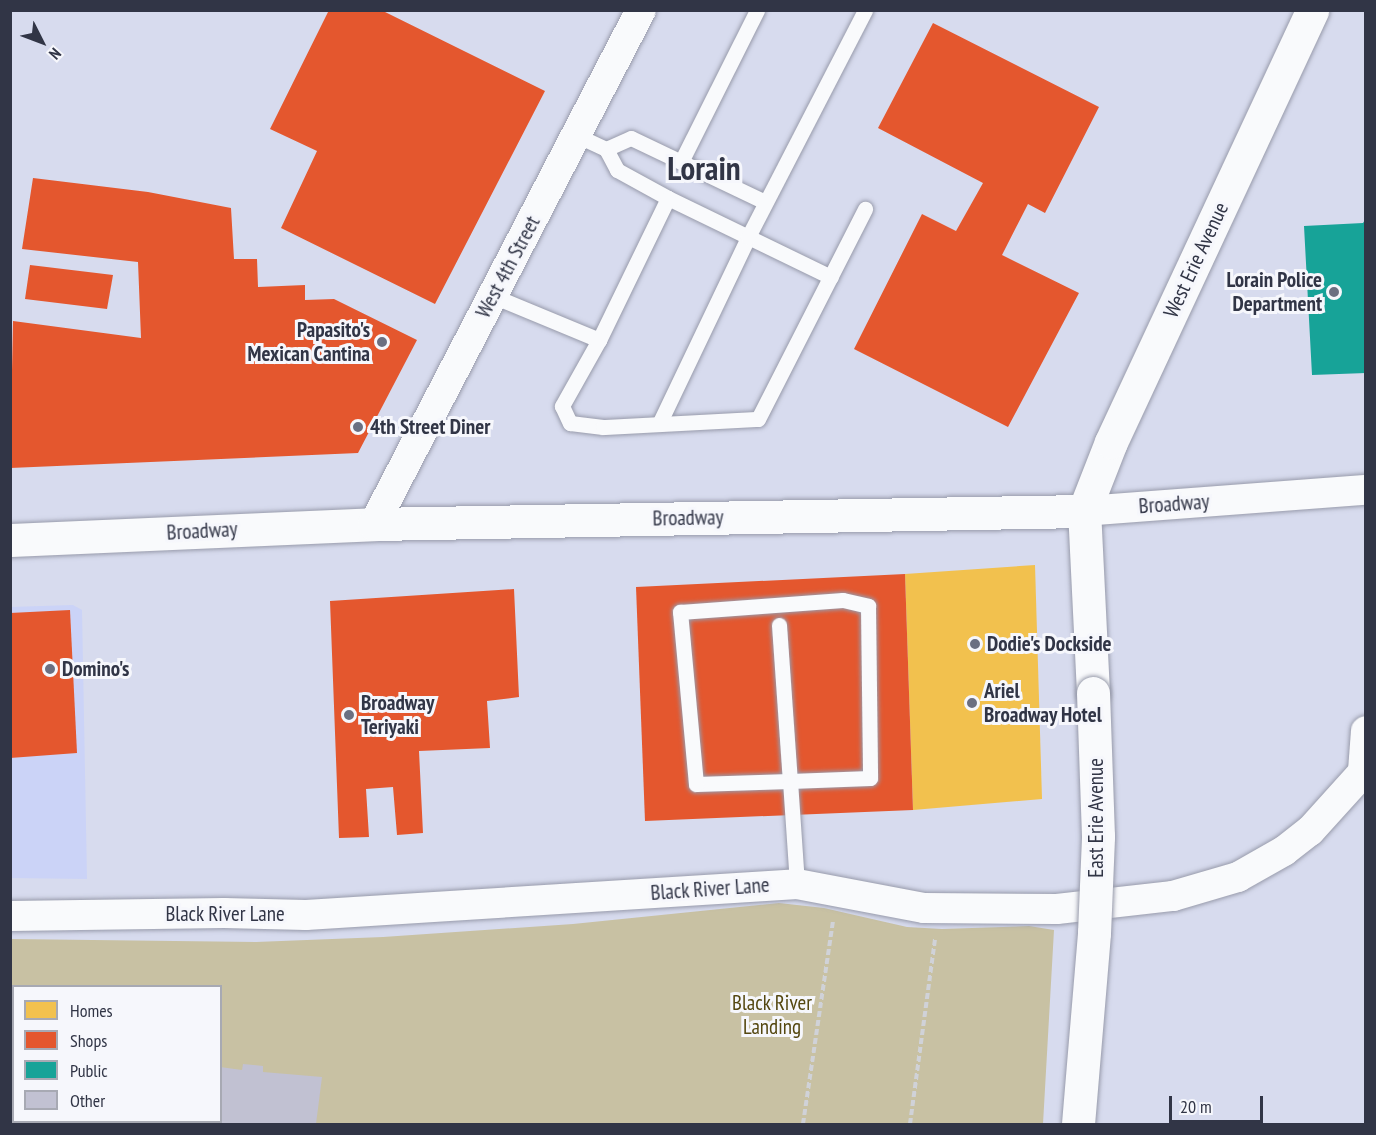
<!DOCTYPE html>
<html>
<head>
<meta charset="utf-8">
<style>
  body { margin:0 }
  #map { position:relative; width:1376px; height:1135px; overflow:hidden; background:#d7dbee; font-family:"PT Sans Narrow",sans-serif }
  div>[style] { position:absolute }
  .built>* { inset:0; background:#cbd3f7 }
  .green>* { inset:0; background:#c8c1a3 }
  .homes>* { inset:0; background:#f2c14e }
  .shops>* { inset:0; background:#e4572e }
  .public>* { inset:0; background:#17a398 }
  .building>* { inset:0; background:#c1c1d2 }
  .path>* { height:4px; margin-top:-2px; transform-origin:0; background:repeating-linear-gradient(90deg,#d0d2d8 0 6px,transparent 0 9px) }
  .roads { filter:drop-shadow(0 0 2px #989bab) drop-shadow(0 0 2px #989bab) }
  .service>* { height:15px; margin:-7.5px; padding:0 7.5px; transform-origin:7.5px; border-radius:7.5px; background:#f9fafc }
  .minor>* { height:30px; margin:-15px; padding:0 15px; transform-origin:15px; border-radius:15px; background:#f9fafc }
  .primary>* { height:33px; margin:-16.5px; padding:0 16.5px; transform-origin:16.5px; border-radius:16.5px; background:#f9fafc }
  .bridges { filter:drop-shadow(0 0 2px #989bab) drop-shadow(0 0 2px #989bab) }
  .primary-bridge>* { height:33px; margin:-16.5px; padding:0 16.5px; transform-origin:16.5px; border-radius:16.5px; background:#f9fafc }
  .dots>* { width:16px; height:16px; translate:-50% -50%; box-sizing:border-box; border:3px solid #f6f7fc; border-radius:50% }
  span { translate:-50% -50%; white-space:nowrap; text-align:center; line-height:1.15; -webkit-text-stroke:6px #f6f7fc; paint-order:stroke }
  .street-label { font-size:21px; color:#313546 }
  .poi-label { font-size:21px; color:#313546; font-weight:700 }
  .right { translate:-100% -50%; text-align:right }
  .left { translate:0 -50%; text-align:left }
  .park-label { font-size:21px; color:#544710 }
  .town-label { font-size:33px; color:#313546; font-weight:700 }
  .frame { position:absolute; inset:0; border:12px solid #313546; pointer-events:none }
  .legend { position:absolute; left:12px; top:985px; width:210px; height:138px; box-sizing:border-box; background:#f6f7fc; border:2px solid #a7a9b3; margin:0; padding:8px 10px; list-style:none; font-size:18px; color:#313546 }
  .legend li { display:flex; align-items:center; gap:12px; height:30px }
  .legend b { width:30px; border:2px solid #a7a9b3 }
  .north { position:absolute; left:12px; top:12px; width:60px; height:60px; -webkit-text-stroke:4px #f6f7fc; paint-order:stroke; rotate:132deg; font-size:16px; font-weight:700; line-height:24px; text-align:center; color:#313546 }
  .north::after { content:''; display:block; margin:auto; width:21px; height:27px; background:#313546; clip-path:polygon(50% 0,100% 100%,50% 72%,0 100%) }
  .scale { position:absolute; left:1169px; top:1096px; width:94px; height:27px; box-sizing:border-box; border:3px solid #313546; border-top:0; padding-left:8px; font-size:18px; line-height:21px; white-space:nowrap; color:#313546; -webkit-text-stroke:4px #f6f7fc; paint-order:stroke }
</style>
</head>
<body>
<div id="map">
  <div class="built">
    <div style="clip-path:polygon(73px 605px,82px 610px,87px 879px,11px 878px,10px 607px)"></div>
  </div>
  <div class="green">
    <div style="clip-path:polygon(evenodd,779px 903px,824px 908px,907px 927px,942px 929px,1029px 926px,1054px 930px,1043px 1124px,11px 1124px,11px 939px,256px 942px,383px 937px,573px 924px,779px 903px,14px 986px,220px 986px,220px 1122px,14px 1122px,14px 986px)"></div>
  </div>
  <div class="homes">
    <div style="clip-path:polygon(1035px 565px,1042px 799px,913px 810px,905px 574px)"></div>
  </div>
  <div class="shops">
    <div style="clip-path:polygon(329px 10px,381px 10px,545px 91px,435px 304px,281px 228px,317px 151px,270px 129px)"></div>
    <div style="clip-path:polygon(933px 23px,1099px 107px,1045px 213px,1028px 204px,1002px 255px,1079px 293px,1008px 427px,854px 349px,922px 214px,956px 231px,983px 183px,878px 128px)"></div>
    <div style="clip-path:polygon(33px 178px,148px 192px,231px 208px,234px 259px,257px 259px,258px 287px,305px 285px,305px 300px,334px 299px,417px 340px,358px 453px,10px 468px,13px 321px,141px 338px,138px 262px,22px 249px)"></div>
    <div style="clip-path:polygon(30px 265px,113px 275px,107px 309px,25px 299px)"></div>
    <div style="clip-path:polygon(905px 574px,913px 810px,645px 821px,636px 587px)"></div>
    <div style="clip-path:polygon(514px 589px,519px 697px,487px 701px,490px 748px,419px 751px,423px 833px,397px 835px,393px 787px,366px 789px,369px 837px,339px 838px,330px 601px)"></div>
    <div style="clip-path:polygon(70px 610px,77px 753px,10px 758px,10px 613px)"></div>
  </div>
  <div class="public">
    <div style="clip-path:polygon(1366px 218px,1366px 373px,1312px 375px,1304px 226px,1363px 223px)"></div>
  </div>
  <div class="building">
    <div style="clip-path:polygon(243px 1064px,263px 1066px,263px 1072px,322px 1077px,316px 1124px,215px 1123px,220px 1122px,220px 1067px,242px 1070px)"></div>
  </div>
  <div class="path">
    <div style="left:803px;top:1124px;width:206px;rotate:-81.6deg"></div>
    <div style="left:910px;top:1124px;width:187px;rotate:-82.3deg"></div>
  </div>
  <div class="roads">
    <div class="service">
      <div style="left:576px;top:135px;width:33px;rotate:25deg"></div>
      <div style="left:606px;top:149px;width:24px;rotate:62deg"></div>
      <div style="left:617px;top:170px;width:58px;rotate:28.8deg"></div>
      <div style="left:668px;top:198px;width:181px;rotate:25.9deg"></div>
      <div style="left:606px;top:149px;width:27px;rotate:-24deg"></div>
      <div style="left:631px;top:138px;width:148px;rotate:25.5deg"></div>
      <div style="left:681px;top:162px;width:170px;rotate:-63.4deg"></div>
      <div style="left:668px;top:198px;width:158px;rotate:115.9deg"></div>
      <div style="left:599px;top:340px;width:76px;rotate:119.3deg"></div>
      <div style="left:562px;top:406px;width:19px;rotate:65deg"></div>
      <div style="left:570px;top:423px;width:33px;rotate:7deg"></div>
      <div style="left:603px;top:427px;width:155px;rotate:-3deg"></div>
      <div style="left:758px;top:419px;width:236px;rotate:-63deg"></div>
      <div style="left:493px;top:296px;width:115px;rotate:22.5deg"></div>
      <div style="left:659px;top:424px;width:207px;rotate:-64.5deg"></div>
      <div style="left:748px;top:237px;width:255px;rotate:-62.7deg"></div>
      <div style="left:779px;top:625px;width:156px;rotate:86deg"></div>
      <div style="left:790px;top:781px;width:94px;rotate:178.2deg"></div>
      <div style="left:696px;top:784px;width:173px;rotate:-95.3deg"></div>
      <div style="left:680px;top:612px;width:163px;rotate:-4.2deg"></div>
      <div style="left:843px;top:600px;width:26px;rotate:13deg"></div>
      <div style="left:868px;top:606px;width:172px;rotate:89.3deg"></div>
      <div style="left:870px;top:778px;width:80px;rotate:177.9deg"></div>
      <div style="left:790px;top:781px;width:103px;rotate:86.1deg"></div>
    </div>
    <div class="minor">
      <div style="left:1084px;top:511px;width:283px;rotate:-4.3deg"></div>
      <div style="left:374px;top:524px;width:579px;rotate:-62.55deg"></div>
      <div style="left:1363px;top:771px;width:40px;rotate:-85.7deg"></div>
      <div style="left:10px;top:916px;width:214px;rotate:-0.8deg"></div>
      <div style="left:224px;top:913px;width:82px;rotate:1.4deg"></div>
      <div style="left:306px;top:915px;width:492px;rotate:-3.6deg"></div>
      <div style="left:797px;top:884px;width:129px;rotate:10.7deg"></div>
      <div style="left:924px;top:908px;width:133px;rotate:0.4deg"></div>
      <div style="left:1057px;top:909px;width:117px;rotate:-6.4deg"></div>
      <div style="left:1173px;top:896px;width:68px;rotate:-16.3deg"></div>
      <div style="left:1238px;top:877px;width:53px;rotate:-29.5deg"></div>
      <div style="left:1284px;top:851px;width:33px;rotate:-38deg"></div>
      <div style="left:1310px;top:831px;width:84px;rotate:-47.9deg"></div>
    </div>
    <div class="primary">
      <div style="left:10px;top:540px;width:364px;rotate:-2.5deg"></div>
      <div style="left:374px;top:524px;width:710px;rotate:-1.05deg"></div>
      <div style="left:1093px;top:693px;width:182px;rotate:-92.8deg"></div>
      <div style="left:1084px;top:511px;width:74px;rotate:-68.6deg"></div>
      <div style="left:1111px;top:442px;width:476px;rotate:-65deg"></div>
    </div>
  </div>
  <div class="bridges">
    <div class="primary-bridge">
      <div style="left:1078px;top:1124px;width:192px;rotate:-85.2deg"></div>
      <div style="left:1094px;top:933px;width:97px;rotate:-87.6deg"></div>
      <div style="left:1098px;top:836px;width:143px;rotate:-92deg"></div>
    </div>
  </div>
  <div class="dots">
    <div style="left:1334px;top:292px;background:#6b6f81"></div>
    <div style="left:382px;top:342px;background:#6b6f81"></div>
    <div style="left:358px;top:427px;background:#6b6f81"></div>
    <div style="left:975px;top:644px;background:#6b6f81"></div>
    <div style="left:50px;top:669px;background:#6b6f81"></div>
    <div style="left:972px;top:703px;background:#6b6f81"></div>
    <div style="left:349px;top:715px;background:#6b6f81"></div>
  </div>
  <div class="street-label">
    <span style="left:1196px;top:260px;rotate:-65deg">West Erie Avenue</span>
    <span style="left:508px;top:267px;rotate:-62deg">West 4th Street</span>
    <span style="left:1174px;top:504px;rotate:-4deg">Broadway</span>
    <span style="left:688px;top:518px;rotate:-1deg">Broadway</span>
    <span style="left:202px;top:531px;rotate:-3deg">Broadway</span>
    <span style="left:1096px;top:818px;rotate:-90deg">East Erie Avenue</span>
    <span style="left:710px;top:889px;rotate:-4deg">Black River Lane</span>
    <span style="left:225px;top:914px">Black River Lane</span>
  </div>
  <div class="poi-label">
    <span class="right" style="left:1322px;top:292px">Lorain Police<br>Department</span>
    <span class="right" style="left:370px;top:342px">Papasito's<br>Mexican Cantina</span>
    <span class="left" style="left:370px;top:427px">4th Street Diner</span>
    <span class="left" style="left:987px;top:644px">Dodie's Dockside</span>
    <span class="left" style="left:62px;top:669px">Domino's</span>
    <span class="left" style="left:984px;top:703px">Ariel<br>Broadway Hotel</span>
    <span class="left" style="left:361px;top:715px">Broadway<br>Teriyaki</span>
  </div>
  <div class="park-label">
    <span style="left:772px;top:1015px">Black River<br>Landing</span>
  </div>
  <div class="town-label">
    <span style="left:704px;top:168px">Lorain</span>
  </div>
  <div class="frame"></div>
  <ul class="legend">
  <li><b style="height:16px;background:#f2c14e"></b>Homes</li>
  <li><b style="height:16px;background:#e4572e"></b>Shops</li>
  <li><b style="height:16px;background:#17a398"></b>Public</li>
  <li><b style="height:16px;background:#c1c1d2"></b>Other</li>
  </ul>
  <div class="north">N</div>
  <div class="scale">20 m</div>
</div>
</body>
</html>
